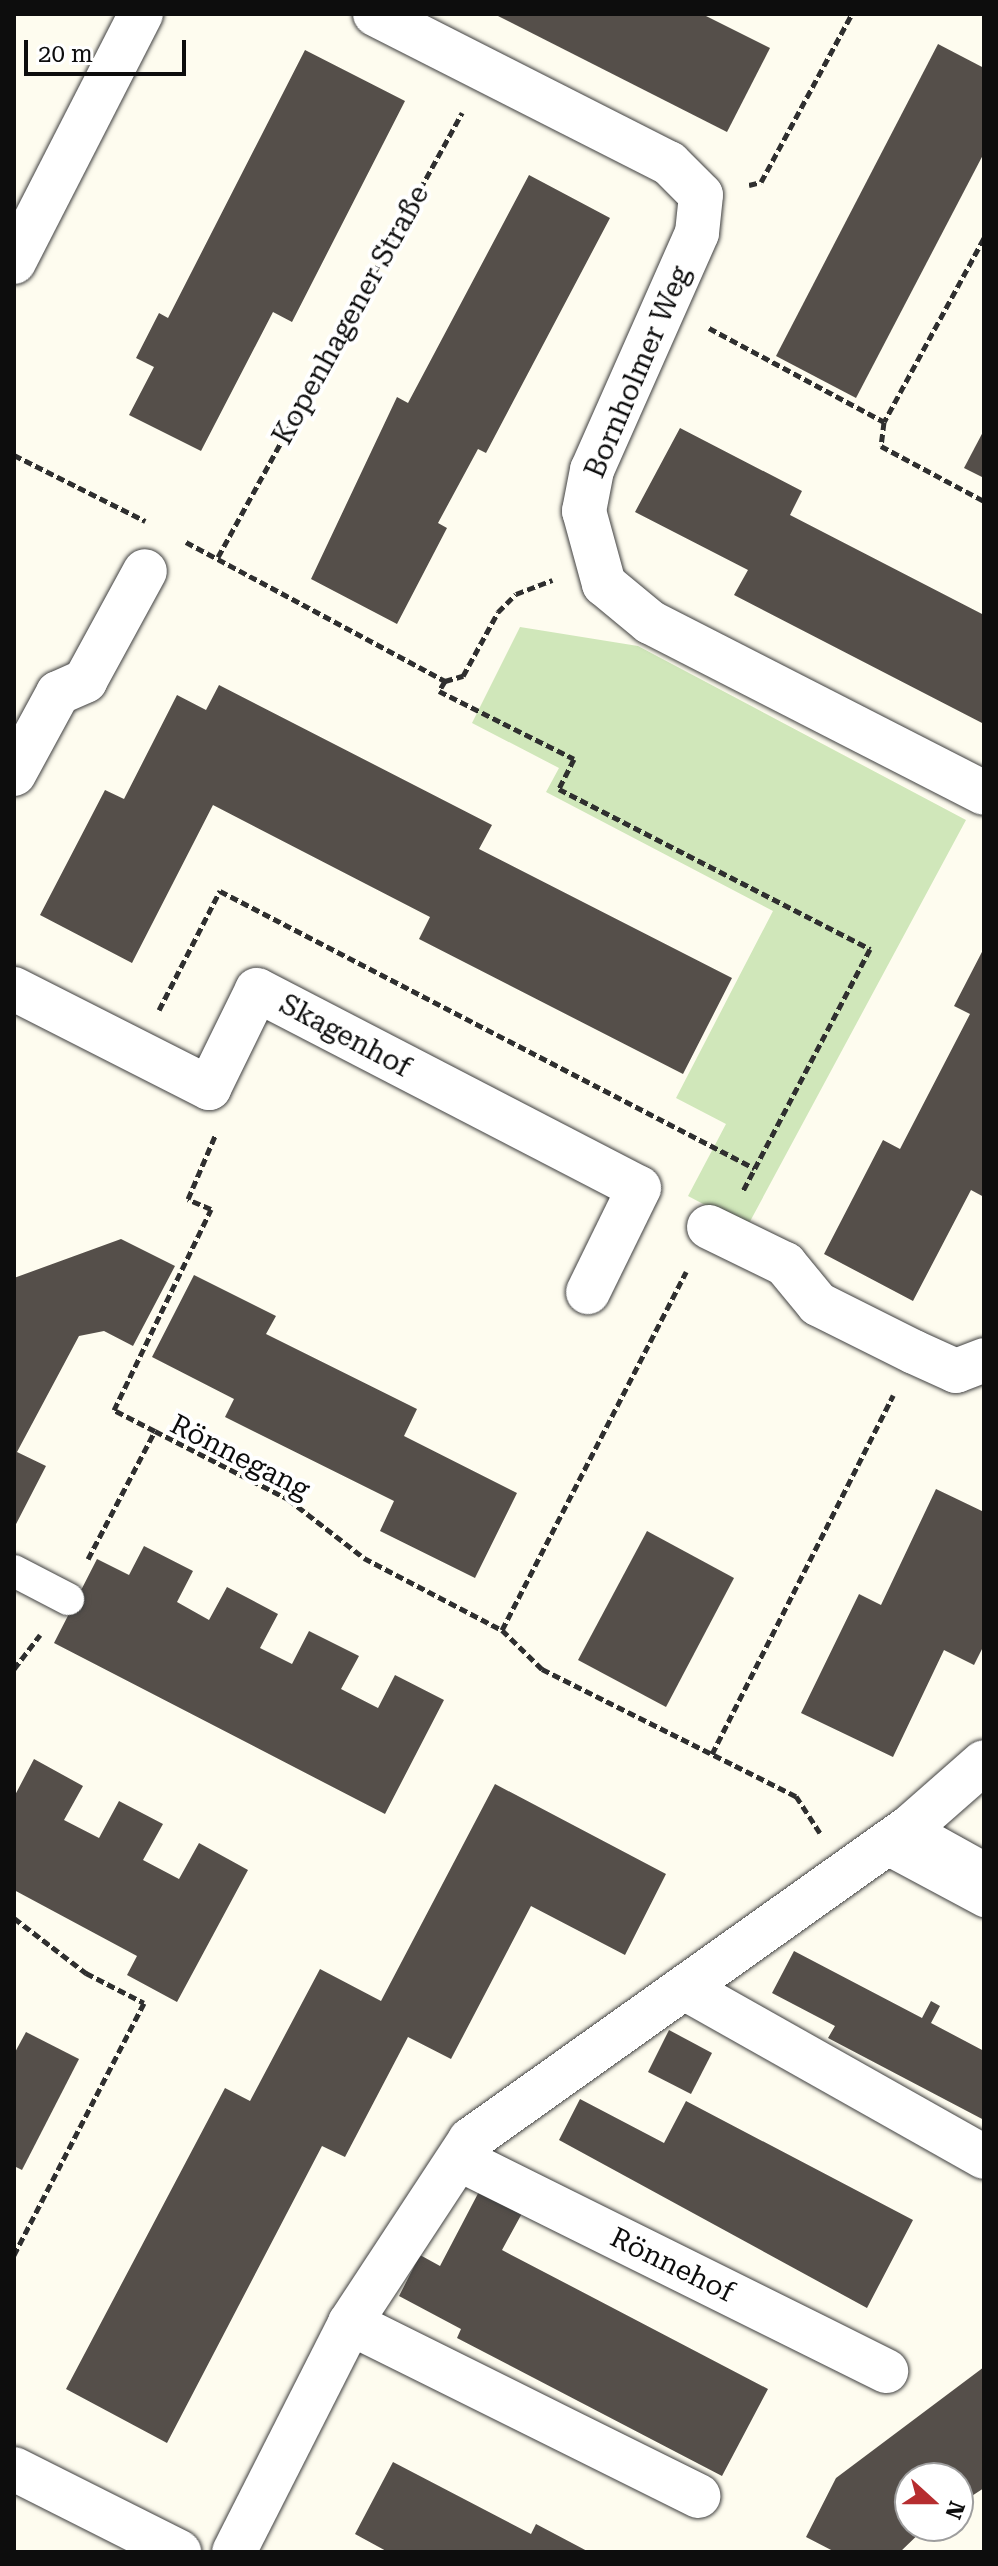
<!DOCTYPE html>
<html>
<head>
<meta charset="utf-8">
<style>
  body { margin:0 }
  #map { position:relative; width:998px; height:2566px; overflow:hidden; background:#fefcef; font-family:"Roboto Serif",serif }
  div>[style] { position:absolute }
  .green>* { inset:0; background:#d0e7ba }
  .building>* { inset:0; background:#554f4a }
  .path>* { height:5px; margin-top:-2.5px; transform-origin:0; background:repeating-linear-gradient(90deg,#2f2f2f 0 8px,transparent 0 12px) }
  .roads { filter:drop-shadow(0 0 2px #404040) drop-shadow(0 0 2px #404040) }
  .lane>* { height:32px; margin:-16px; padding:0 16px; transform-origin:16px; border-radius:16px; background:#fff }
  .street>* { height:44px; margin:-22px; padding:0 22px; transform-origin:22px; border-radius:22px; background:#fff }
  span { translate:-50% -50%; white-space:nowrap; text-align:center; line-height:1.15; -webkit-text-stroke:8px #fff; paint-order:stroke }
  .street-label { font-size:28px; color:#0d0d0d }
  .frame { position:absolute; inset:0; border:16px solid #0d0d0d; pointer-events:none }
  .north { position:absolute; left:894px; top:2462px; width:80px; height:80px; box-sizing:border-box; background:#fff; border:2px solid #9e9e9e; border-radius:50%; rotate:111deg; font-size:22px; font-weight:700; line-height:32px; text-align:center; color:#0d0d0d }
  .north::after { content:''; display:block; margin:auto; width:28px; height:36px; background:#b62d2f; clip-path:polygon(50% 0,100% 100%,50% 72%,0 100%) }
  .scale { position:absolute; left:24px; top:40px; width:162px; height:36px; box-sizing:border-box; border:4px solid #0d0d0d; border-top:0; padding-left:10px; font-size:24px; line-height:28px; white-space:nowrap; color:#0d0d0d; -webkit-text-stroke:6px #fff; paint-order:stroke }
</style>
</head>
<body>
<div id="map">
  <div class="green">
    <div style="clip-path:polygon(520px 627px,638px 646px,966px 820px,747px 1227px,688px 1196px,726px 1124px,676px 1098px,773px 911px,546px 792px,559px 768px,472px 723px)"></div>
  </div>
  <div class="building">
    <div style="clip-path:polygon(494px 14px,702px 14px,770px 48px,727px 132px)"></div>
    <div style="clip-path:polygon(938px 44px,984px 68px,984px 153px,856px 398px,776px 356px)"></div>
    <div style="clip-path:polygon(305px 50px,405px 101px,292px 322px,273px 312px,201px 451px,129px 415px,154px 367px,136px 358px,159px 313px,168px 318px)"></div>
    <div style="clip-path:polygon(529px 175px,610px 218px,486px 453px,478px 449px,438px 523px,447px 528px,397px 624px,311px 579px,397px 397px,408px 403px)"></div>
    <div style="clip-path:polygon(680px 428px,802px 491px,790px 515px,984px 615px,984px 724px,734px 595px,748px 570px,635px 512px)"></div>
    <div style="clip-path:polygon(984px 430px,984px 478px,964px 468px)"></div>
    <div style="clip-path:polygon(219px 685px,492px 825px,479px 849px,732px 978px,683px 1074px,419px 939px,430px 917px,213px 805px,132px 963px,40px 915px,105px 790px,124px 799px,177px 695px,206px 710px)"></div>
    <div style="clip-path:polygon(984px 948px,984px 1197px,971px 1190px,913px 1301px,824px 1254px,883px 1140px,900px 1149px,970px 1014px,954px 1006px)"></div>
    <div style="clip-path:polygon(121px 1239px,175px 1266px,133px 1346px,104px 1331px,79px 1336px,17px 1452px,46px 1466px,14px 1528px,14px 1278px)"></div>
    <div style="clip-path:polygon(194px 1275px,276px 1316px,266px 1334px,417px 1409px,404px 1436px,517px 1493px,475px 1578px,380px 1531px,394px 1501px,225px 1417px,234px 1399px,152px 1357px)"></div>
    <div style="clip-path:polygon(936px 1489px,984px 1512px,984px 1645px,974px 1665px,944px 1650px,893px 1757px,801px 1713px,859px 1594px,881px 1605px)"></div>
    <div style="clip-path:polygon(647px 1531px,734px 1578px,666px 1707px,578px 1660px)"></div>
    <div style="clip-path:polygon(144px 1546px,193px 1571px,177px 1602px,209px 1620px,227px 1587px,278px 1614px,260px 1648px,292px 1664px,309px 1631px,359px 1656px,341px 1689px,378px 1708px,395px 1675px,444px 1700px,385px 1814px,54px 1643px,97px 1559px,129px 1575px)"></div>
    <div style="clip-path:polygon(34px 1759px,83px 1786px,64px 1820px,99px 1838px,119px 1801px,163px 1824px,143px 1860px,179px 1879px,199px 1843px,248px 1870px,177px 2002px,127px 1975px,137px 1956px,14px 1890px,14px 1797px)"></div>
    <div style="clip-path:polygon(495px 1784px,666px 1874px,625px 1955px,531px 1906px,451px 2059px,408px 2037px,345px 2157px,322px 2146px,167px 2443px,66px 2389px,225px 2088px,250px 2101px,320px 1969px,381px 2001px)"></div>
    <div style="clip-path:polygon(794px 1951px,922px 2018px,931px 2001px,940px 2006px,931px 2023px,984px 2051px,984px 2120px,828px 2038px,835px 2026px,772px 1993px)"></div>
    <div style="clip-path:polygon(669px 2030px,712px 2053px,691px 2094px,648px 2072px)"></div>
    <div style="clip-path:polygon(26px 2032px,79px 2059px,22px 2170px,14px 2166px,14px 2054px)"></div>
    <div style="clip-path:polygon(580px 2099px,664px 2143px,686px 2101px,913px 2220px,867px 2308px,559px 2140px)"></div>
    <div style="clip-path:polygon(483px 2184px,526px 2206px,502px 2250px,768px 2389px,722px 2476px,457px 2338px,461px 2329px,399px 2296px,420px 2255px,440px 2266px)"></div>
    <div style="clip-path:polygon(984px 2367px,984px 2488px,958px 2505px,958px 2478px,910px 2478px,910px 2526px,927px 2526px,900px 2552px,835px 2552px,806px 2537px,836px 2478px)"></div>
    <div style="clip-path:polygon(393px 2462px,531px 2534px,536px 2524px,589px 2552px,388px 2552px,355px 2534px)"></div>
  </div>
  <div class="path">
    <div style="left:749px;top:185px;width:12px;rotate:-14deg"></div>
    <div style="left:761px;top:182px;width:191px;rotate:-61.6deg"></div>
    <div style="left:984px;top:238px;width:209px;rotate:118.5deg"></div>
    <div style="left:884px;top:422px;width:24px;rotate:97deg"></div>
    <div style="left:881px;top:446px;width:117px;rotate:28.1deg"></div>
    <div style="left:709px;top:328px;width:199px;rotate:28.2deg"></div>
    <div style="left:14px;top:455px;width:147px;rotate:26.7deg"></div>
    <div style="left:186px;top:542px;width:294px;rotate:28.2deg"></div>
    <div style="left:445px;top:681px;width:19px;rotate:-16deg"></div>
    <div style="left:463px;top:676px;width:73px;rotate:-61.3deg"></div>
    <div style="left:498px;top:612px;width:25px;rotate:-45deg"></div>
    <div style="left:516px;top:594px;width:39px;rotate:-21deg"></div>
    <div style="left:218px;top:557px;width:507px;rotate:-61.21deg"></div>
    <div style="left:445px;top:681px;width:12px;rotate:121deg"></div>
    <div style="left:439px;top:691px;width:151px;rotate:26.7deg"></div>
    <div style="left:574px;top:759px;width:34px;rotate:117deg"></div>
    <div style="left:559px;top:789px;width:350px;rotate:27.2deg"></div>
    <div style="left:870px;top:949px;width:273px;rotate:117.7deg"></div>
    <div style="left:159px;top:1010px;width:134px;rotate:-62.9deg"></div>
    <div style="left:220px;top:891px;width:602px;rotate:27.42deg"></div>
    <div style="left:155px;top:1431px;width:46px;rotate:-152.9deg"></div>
    <div style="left:114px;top:1410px;width:223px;rotate:-64.2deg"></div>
    <div style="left:211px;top:1209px;width:25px;rotate:-157deg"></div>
    <div style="left:188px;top:1199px;width:69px;rotate:-66.8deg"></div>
    <div style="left:88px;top:1559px;width:144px;rotate:-62.4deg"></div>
    <div style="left:155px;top:1431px;width:149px;rotate:27.1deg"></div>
    <div style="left:288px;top:1499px;width:96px;rotate:37.8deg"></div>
    <div style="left:364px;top:1558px;width:156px;rotate:27.6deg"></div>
    <div style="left:502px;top:1630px;width:56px;rotate:44.3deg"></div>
    <div style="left:542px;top:1669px;width:284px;rotate:26.6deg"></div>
    <div style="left:796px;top:1796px;width:44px;rotate:57deg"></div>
    <div style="left:502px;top:1630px;width:403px;rotate:-62.8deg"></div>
    <div style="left:14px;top:1669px;width:43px;rotate:-52.6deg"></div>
    <div style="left:712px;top:1754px;width:402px;rotate:-63.2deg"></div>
    <div style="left:14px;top:1918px;width:91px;rotate:37.4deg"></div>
    <div style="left:86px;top:1973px;width:65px;rotate:27.3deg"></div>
    <div style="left:144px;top:2003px;width:284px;rotate:117.3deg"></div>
  </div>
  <div class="roads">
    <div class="lane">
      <div style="left:14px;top:1571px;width:61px;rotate:27.4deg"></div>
      <div style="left:910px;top:1827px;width:85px;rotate:29deg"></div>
      <div style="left:881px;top:1846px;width:117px;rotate:28.1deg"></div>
    </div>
    <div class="street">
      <div style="left:375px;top:14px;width:330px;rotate:26.9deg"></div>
      <div style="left:669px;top:163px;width:45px;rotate:45deg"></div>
      <div style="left:701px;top:195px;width:38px;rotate:96deg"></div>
      <div style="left:697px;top:233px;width:259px;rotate:113.9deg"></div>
      <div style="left:592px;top:470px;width:42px;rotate:101deg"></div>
      <div style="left:584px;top:511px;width:76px;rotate:74.7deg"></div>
      <div style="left:604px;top:584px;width:60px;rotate:39.6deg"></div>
      <div style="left:650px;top:622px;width:375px;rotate:27.1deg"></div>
      <div style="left:14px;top:262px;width:279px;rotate:-62.9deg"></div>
      <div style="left:14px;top:774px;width:92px;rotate:-61.5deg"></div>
      <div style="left:58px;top:693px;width:30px;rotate:-24deg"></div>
      <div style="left:85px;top:681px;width:125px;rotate:-61.4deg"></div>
      <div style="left:14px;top:989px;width:219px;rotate:26.9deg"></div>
      <div style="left:209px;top:1088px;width:109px;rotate:-63.9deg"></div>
      <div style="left:257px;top:990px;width:430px;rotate:27.4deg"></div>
      <div style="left:639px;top:1188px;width:116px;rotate:116.1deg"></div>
      <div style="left:709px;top:1227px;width:85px;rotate:26deg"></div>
      <div style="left:785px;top:1264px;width:52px;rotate:50.5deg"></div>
      <div style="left:818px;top:1304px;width:107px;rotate:26.6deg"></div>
      <div style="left:914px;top:1352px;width:46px;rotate:24.3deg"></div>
      <div style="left:956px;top:1371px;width:30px;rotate:-21deg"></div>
      <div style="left:686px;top:1989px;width:342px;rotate:29.4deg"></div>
      <div style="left:459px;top:2159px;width:477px;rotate:26.4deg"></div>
      <div style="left:350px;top:2323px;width:389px;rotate:26.4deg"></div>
      <div style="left:14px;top:2469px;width:185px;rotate:26.7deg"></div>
      <div style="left:234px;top:2552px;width:257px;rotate:-63.1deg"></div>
      <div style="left:350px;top:2323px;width:219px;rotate:-56.7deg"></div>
      <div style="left:470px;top:2140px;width:540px;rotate:-35.43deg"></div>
      <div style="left:910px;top:1827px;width:98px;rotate:-41.3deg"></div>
    </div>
  </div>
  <div class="street-label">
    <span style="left:351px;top:315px;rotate:-61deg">Kopenhagener Straße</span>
    <span style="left:638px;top:372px;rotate:-67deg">Bornholmer Weg</span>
    <span style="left:345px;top:1036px;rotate:28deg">Skagenhof</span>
    <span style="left:240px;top:1457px;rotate:27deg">Rönnegang</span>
    <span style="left:672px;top:2265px;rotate:26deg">Rönnehof</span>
  </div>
  <div class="frame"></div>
  <div class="north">N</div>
  <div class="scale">20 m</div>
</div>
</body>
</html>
